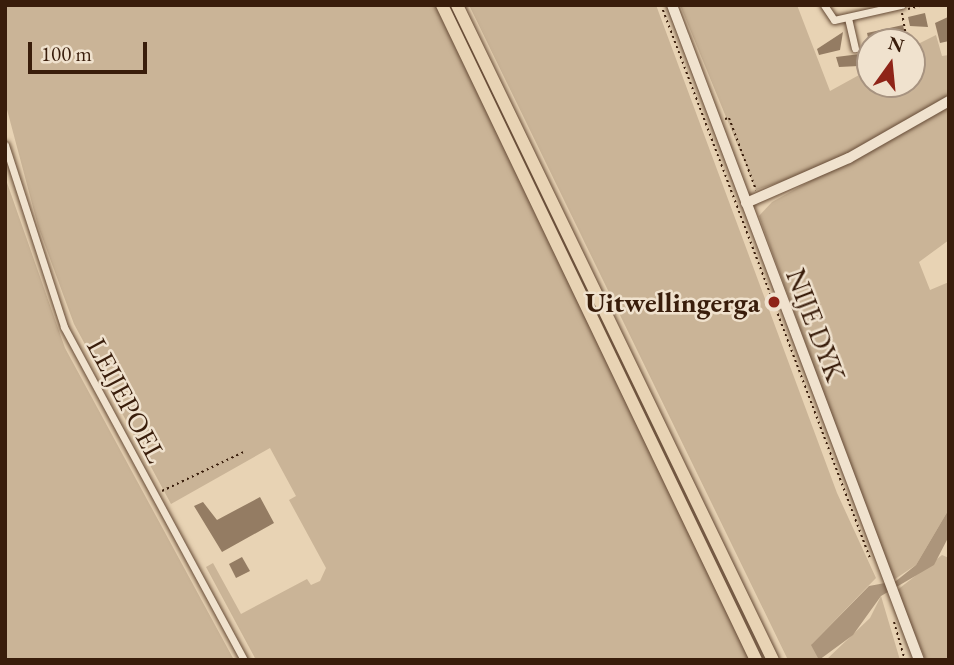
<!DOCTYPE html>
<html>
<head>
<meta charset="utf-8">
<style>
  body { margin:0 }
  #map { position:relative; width:954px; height:665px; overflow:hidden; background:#e8d3b4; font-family:"EB Garamond",serif }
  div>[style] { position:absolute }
  .green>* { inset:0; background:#cab497 }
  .water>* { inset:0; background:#ac957b }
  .building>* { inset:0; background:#947c63 }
  .path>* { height:2px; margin-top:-1px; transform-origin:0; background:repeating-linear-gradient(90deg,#391d0b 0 2px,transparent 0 5.5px) }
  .roads { filter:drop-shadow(0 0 2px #654a35) drop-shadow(0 0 2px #654a35) }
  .street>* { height:7px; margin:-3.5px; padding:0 3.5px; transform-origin:3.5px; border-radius:3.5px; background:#f0e2ce }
  .secondary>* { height:10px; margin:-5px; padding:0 5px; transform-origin:5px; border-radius:5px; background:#f0e2ce }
  .highway>* { height:12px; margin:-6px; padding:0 6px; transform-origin:6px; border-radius:6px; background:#e8d3b4 }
  .dots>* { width:19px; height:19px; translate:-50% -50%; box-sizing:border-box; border:4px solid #f0e2ce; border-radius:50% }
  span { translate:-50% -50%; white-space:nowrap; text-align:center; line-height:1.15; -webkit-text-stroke:5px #f0e2ce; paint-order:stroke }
  .poi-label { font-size:28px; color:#391d0b; font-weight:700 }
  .right { translate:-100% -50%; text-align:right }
  .street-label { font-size:28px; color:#391d0b }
  .frame { position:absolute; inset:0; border:7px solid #391d0b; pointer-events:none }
  .north { position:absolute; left:856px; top:28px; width:70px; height:70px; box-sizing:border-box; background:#f0e2ce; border:2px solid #a79380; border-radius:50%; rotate:15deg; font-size:19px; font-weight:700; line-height:28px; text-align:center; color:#391d0b }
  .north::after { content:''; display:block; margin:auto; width:24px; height:32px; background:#8f2418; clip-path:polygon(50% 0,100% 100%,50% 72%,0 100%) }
  .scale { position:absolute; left:28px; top:42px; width:119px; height:32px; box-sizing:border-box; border:4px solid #391d0b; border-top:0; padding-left:9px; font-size:21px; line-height:24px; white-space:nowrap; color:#391d0b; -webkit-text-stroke:5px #f0e2ce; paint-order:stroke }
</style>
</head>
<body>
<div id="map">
  <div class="green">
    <div style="clip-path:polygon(5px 5px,435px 5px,750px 660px,256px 660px,206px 567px,213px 563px,241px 614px,307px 579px,311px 585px,320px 581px,326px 568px,289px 500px,296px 496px,270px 448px,171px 504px,74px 324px,38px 226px,5px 102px)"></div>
    <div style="clip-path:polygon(469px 5px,656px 5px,837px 493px,876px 578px,812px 644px,819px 660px,788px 660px)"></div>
    <div style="clip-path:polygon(680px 5px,797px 5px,830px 91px,870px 69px,870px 84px,912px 84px,912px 47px,936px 35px,942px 56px,949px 55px,949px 97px,829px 166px,756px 190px)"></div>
    <div style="clip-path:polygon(949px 105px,949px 240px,919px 262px,930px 290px,949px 282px,949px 509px,916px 565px,892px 581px,759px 216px,772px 202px)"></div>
    <div style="clip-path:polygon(5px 177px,65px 348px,234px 660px,5px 660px)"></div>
    <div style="clip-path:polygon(942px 555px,949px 558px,949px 660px,926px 660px,896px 591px)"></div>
    <div style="clip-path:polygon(881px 596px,900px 660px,826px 660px,870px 618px)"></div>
  </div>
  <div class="water">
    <div style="clip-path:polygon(949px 509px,949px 536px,934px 565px,881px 596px,853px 635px,819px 660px,811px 645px,869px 586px,896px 581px,916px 565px)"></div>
  </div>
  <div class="building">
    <div style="clip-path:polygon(925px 13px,928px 27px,910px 26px,908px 17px)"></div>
    <div style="clip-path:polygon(948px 17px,949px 41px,940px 43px,935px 23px)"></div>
    <div style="clip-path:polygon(903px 25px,906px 39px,869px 42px,867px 33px)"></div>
    <div style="clip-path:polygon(843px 32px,840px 50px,819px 55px,817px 49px)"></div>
    <div style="clip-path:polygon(860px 54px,859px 66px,839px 67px,836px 57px)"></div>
    <div style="clip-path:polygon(260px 497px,274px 523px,222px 552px,194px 506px,203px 502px,217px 520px)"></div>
    <div style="clip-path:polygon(242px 557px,250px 571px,236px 578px,229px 564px)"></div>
  </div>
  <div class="path">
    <div style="left:661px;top:5px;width:591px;rotate:69.3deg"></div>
    <div style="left:908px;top:9px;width:16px;rotate:-14deg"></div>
    <div style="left:902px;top:13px;width:29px;rotate:80deg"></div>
    <div style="left:866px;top:63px;width:4px;rotate:-27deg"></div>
    <div style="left:725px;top:119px;width:4px;rotate:-14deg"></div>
    <div style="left:729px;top:118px;width:77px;rotate:69.4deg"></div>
    <div style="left:162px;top:491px;width:93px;rotate:-25.5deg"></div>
    <div style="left:894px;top:622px;width:40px;rotate:74deg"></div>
  </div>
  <div class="roads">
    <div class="street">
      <div style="left:824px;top:5px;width:18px;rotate:56deg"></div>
      <div style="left:834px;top:20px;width:69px;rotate:-12.6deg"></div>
      <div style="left:848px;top:18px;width:31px;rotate:77deg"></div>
      <div style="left:5px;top:145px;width:191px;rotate:72deg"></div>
      <div style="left:64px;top:327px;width:379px;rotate:61.6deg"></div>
    </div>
    <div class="secondary">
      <div style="left:672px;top:5px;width:700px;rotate:69.34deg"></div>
      <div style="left:746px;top:203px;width:112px;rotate:-23.6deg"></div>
      <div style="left:849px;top:158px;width:115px;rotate:-29.7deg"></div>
    </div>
    <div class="highway">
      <div style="left:442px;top:5px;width:726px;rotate:64.39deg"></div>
      <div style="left:457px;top:5px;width:727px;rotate:64.25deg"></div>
    </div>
  </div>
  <div class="dots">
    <div style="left:774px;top:302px;background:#8f2418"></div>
  </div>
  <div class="poi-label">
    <span class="right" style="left:760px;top:302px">Uitwellingerga</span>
  </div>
  <div class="street-label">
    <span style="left:816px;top:325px;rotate:69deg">NIJE DYK</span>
    <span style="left:127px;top:400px;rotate:62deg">LEIJEPOEL</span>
  </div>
  <div class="frame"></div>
  <div class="north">N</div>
  <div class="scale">100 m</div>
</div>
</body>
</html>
